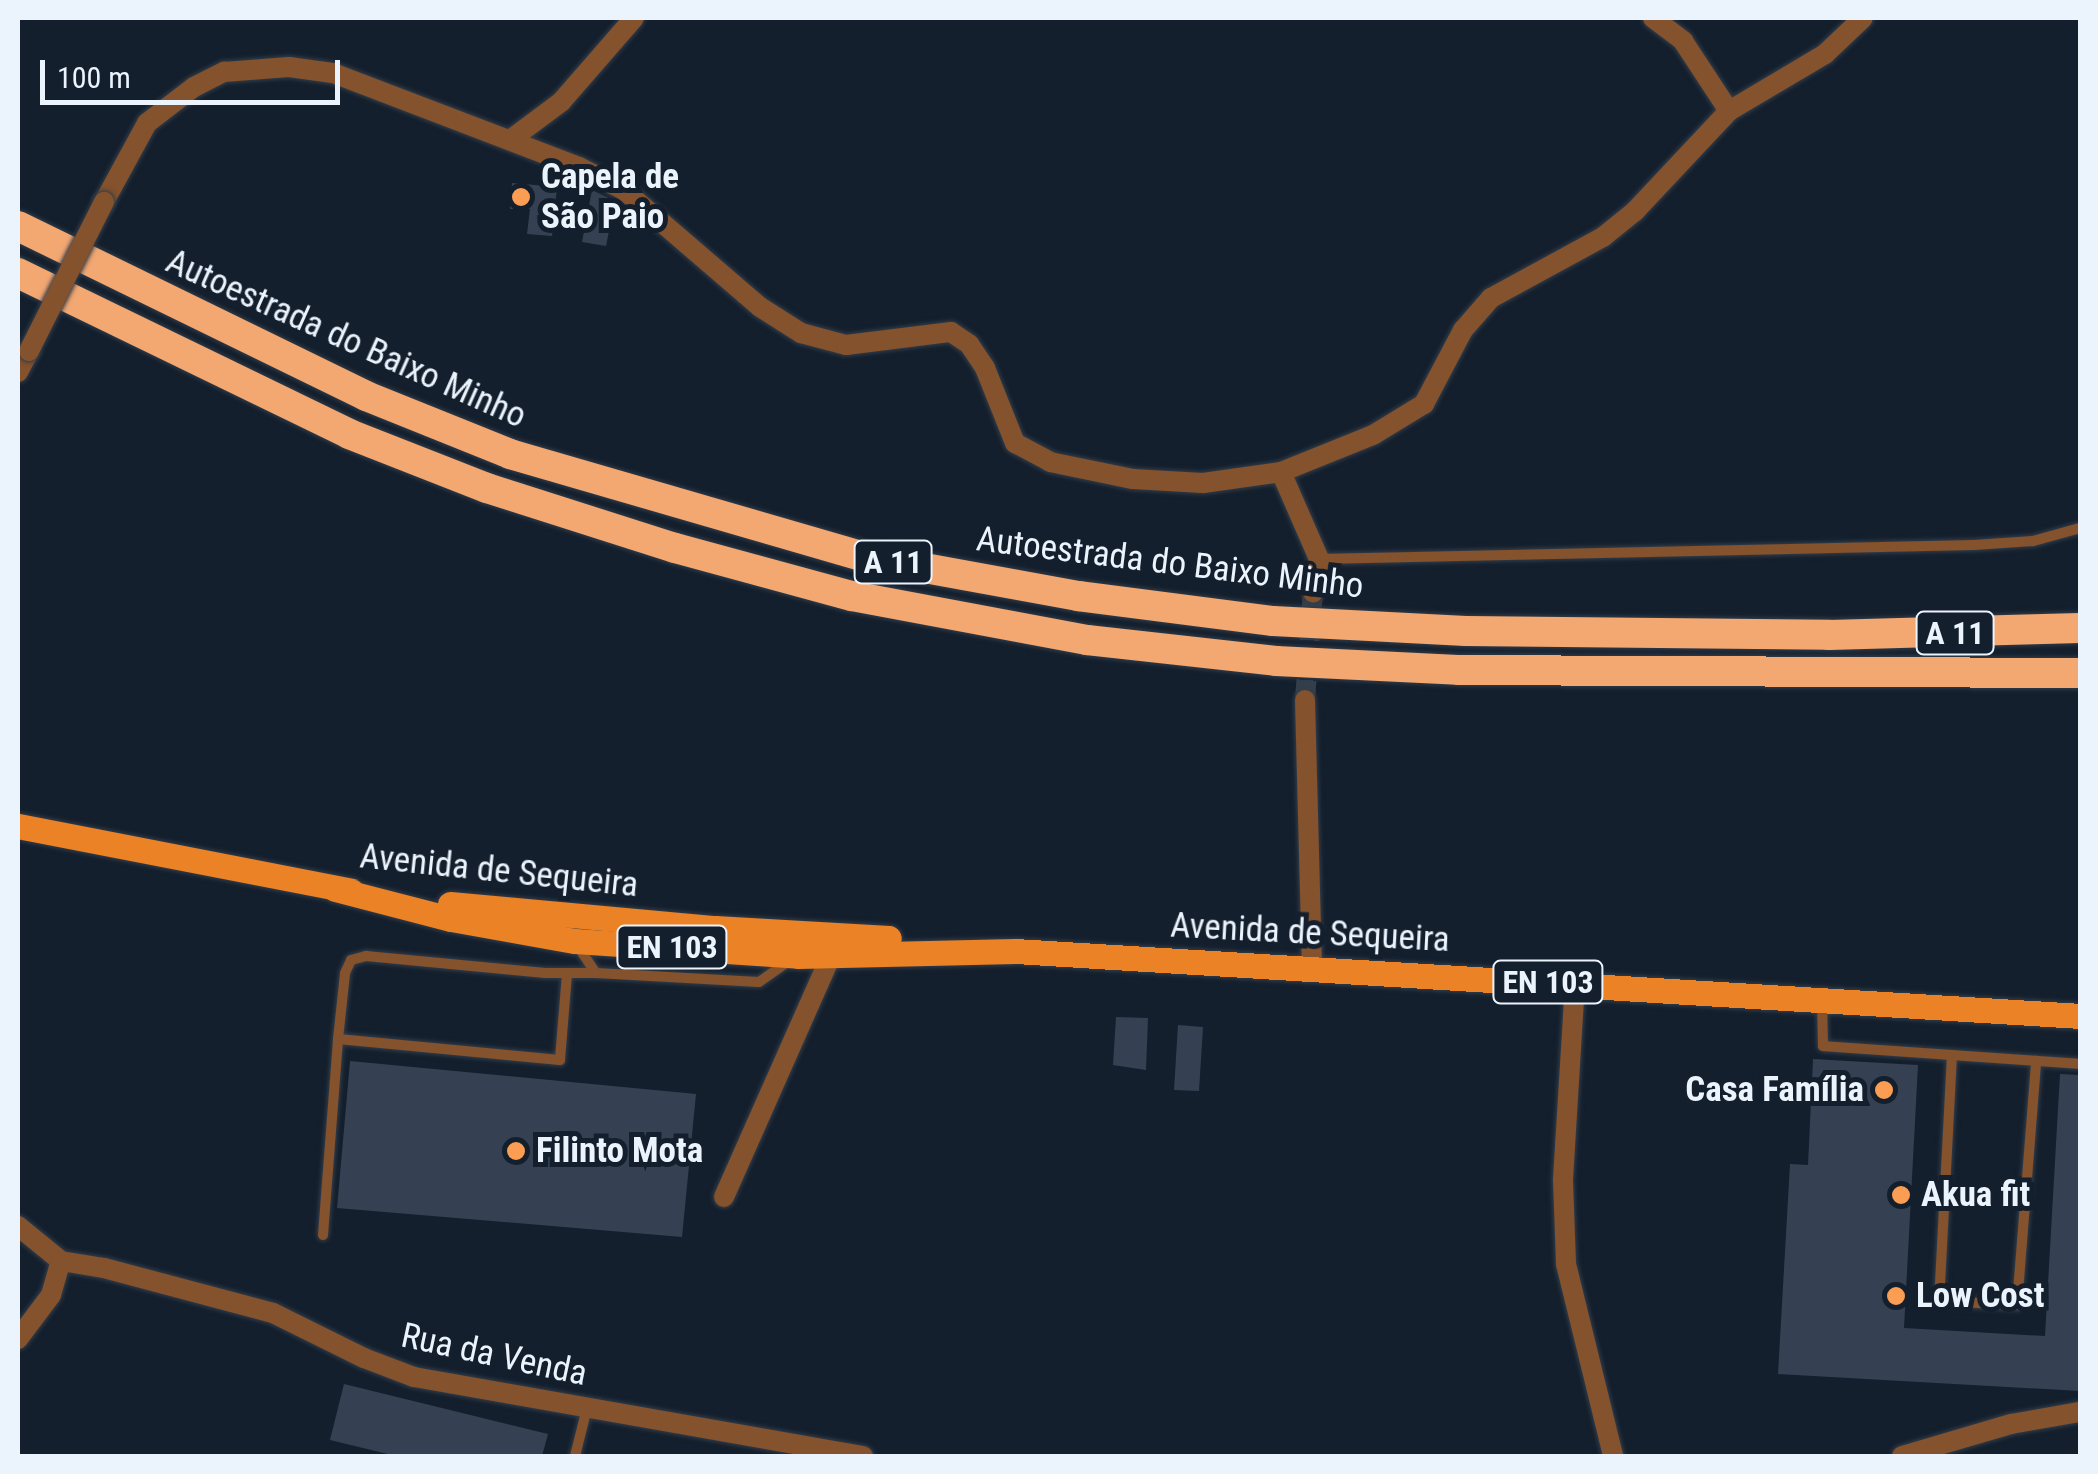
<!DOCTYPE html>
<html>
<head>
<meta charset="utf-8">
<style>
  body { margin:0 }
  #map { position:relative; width:2098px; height:1474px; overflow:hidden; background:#141f2d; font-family:"Roboto Condensed",sans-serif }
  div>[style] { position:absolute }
  .building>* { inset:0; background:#354152 }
  .street-tunnel>* { height:20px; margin-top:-10px; transform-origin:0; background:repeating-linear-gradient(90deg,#343f4c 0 20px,transparent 0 30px) }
  .roads { filter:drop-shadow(0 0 2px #323d4a) drop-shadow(0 0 2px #323d4a) }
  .lane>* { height:10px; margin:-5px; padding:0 5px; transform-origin:5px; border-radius:5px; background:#84522c }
  .street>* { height:20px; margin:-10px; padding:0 10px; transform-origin:10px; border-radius:10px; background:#84522c }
  .primary>* { height:25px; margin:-12.5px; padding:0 12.5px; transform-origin:12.5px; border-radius:12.5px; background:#eb8226 }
  .highway>* { height:30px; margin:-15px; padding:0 15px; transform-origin:15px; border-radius:15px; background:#f3a872 }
  .bridges { filter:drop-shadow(0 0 2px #323d4a) drop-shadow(0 0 2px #323d4a) }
  .street-bridge>* { height:20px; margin:-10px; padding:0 10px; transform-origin:10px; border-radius:10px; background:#84522c }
  .dots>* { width:28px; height:28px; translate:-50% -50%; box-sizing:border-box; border:5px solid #141f2d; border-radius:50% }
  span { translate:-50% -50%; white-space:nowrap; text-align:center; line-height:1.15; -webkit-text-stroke:10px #141f2d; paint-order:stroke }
  .shield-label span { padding:2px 8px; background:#141f2d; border:2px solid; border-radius:8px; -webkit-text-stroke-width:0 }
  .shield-label { font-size:32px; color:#ebf3fd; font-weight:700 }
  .poi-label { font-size:35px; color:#ebf3fd; font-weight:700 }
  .left { translate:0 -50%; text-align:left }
  .right { translate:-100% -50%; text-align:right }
  .street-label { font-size:35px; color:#ebf3fd }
  .frame { position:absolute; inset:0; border:20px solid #ebf3fd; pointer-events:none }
  .scale { position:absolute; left:40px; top:60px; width:300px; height:45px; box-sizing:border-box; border:5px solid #ebf3fd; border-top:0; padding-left:12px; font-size:30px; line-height:35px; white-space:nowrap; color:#ebf3fd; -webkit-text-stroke:8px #141f2d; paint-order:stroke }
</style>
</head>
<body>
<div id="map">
  <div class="building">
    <div style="clip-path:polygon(512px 183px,557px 187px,552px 236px,527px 234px,530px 209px,510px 209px)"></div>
    <div style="clip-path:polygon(592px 190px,615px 201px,606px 246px,582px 242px)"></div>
    <div style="clip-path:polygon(1116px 1017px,1148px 1018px,1146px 1070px,1113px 1065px)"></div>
    <div style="clip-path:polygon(1178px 1025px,1203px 1027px,1199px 1091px,1174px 1090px)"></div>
    <div style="clip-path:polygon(1813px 1059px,1918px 1065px,1904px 1328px,2045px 1336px,2060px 1074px,2080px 1075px,2080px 1391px,1778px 1374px,1790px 1164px,1808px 1165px)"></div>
    <div style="clip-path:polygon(350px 1061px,696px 1094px,682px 1237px,337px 1208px)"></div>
    <div style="clip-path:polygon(344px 1384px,548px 1434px,542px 1456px,396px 1456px,330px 1440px)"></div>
  </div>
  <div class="street-tunnel">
    <div style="left:1305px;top:700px;width:108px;rotate:-85.8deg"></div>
  </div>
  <div class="roads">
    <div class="lane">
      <div style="left:1319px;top:559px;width:655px;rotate:-1.22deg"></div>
      <div style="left:1974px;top:545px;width:59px;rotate:-3.9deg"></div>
      <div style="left:2033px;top:541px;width:49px;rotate:-15.5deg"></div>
      <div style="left:577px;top:945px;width:34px;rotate:56deg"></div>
      <div style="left:596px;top:973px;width:163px;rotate:3.2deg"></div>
      <div style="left:759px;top:982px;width:35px;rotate:-35deg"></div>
      <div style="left:567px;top:974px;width:86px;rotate:94.7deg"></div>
      <div style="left:560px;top:1060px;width:223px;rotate:-174.6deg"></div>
      <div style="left:338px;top:1039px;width:66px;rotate:-83.9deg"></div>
      <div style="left:345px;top:973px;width:14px;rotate:-65deg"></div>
      <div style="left:351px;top:960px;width:16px;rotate:-15deg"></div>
      <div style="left:366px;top:956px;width:180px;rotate:5.4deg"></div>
      <div style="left:545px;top:973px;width:51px"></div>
      <div style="left:1822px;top:1001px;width:45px;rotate:88.7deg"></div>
      <div style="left:1823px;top:1046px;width:258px;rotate:4deg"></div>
      <div style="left:1952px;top:1055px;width:246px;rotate:93deg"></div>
      <div style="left:1939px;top:1301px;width:78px;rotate:2.9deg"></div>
      <div style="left:2017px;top:1305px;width:245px;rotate:-85.5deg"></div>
      <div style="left:323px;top:1235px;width:197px;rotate:-85.6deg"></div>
      <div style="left:575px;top:1456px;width:49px;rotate:-76deg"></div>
    </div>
    <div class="street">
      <div style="left:1653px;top:18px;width:38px;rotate:37deg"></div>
      <div style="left:1683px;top:41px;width:84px;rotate:56.7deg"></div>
      <div style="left:510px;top:140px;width:64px;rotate:-36.7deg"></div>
      <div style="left:561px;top:102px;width:111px;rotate:-49deg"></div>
      <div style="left:104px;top:202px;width:90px;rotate:-61.4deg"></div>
      <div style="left:147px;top:123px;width:59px;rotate:-37.5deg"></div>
      <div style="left:194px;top:87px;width:34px;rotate:-27deg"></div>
      <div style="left:224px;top:72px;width:65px;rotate:-4.4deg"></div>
      <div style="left:289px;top:67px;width:44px;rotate:7.8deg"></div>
      <div style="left:333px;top:73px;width:263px;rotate:20.9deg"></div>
      <div style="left:579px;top:167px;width:51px;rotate:27.1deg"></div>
      <div style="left:624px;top:190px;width:179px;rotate:40.7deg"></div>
      <div style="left:760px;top:307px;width:49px;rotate:32.4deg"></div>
      <div style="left:801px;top:333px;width:47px;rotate:14.9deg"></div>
      <div style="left:846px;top:345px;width:106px;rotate:-7.1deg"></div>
      <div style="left:951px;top:332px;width:22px;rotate:34deg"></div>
      <div style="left:969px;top:344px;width:29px;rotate:56deg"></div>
      <div style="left:985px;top:368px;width:81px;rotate:68.2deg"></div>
      <div style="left:1015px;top:443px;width:40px;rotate:28deg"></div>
      <div style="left:1050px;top:462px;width:85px;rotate:11.6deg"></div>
      <div style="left:1133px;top:479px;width:70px;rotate:3.3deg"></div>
      <div style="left:1203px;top:483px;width:79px;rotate:-8deg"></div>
      <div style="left:1281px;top:472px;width:99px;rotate:-21.9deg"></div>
      <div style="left:1373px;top:435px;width:60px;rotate:-31.3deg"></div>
      <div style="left:1424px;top:404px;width:84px;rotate:-62.2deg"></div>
      <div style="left:1463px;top:330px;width:43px;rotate:-48.8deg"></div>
      <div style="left:1491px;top:298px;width:128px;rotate:-28.6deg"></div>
      <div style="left:1603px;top:237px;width:41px;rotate:-39.1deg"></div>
      <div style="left:1635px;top:211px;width:137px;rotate:-46.8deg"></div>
      <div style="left:1729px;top:111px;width:112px;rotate:-30.7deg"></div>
      <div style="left:1825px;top:54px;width:52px;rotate:-43.5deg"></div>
      <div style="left:18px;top:372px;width:24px;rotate:-62deg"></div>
      <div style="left:1281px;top:472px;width:95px;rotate:66.4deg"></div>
      <div style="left:1319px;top:559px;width:34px;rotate:100deg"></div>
      <div style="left:1305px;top:700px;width:268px;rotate:88.5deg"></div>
      <div style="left:1575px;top:983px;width:198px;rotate:93.5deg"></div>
      <div style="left:1563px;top:1181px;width:83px;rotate:87.9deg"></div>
      <div style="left:1566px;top:1264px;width:198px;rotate:76.2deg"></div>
      <div style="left:724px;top:1197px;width:265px;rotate:-66.1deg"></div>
      <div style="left:18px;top:1226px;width:55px;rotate:39.1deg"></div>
      <div style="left:61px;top:1261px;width:44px;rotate:9.2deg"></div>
      <div style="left:104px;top:1268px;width:175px;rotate:14.9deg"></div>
      <div style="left:273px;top:1313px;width:102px;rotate:26.3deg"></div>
      <div style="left:364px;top:1358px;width:53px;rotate:20.8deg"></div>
      <div style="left:414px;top:1377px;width:456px;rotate:10deg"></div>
      <div style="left:18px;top:1339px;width:55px;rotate:-53.1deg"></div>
      <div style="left:51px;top:1295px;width:35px;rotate:-74deg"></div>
      <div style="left:1902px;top:1456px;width:114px;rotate:-16.4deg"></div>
      <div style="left:2011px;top:1424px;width:70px;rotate:-9.9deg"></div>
    </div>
    <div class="primary">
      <div style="left:18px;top:826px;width:339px;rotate:11deg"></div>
      <div style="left:335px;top:889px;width:120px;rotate:14.5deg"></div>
      <div style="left:451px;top:919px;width:126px;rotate:10.1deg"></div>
      <div style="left:575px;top:941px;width:224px;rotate:3.8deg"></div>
      <div style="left:798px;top:956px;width:217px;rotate:-1.3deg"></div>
      <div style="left:1015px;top:951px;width:1067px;rotate:3.49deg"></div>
      <div style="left:450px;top:904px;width:266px;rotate:5.2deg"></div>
      <div style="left:715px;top:928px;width:174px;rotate:3.3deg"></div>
    </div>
    <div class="highway">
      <div style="left:18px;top:226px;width:387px;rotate:26deg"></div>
      <div style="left:366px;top:396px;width:155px;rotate:21.9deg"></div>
      <div style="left:510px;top:454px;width:369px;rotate:16.2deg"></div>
      <div style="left:864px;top:557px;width:218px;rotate:10.3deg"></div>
      <div style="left:1078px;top:596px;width:197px;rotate:7.3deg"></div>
      <div style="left:1273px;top:621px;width:193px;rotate:3deg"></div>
      <div style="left:1466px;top:631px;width:363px;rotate:0.6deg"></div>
      <div style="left:1829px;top:635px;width:251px;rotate:-1.6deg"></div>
      <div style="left:18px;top:273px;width:368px;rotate:25.9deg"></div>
      <div style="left:349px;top:434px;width:148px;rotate:21.4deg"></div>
      <div style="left:487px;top:488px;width:197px;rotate:17.7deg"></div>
      <div style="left:675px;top:548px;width:183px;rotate:15.2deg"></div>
      <div style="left:852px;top:596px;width:239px;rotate:10.6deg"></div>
      <div style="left:1087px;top:640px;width:190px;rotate:6.3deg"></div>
      <div style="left:1276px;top:661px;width:182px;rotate:2.8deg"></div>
      <div style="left:1458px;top:670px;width:622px;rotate:0.28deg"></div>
    </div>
  </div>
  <div class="bridges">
    <div class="street-bridge">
      <div style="left:29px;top:351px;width:167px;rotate:-63.3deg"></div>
    </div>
  </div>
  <div class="dots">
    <div style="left:521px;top:197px;background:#fc9d54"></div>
    <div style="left:1884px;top:1090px;background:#fc9d54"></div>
    <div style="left:516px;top:1151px;background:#fc9d54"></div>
    <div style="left:1901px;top:1195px;background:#fc9d54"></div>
    <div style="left:1896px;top:1296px;background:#fc9d54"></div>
  </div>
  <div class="shield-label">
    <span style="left:893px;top:562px">A 11</span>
    <span style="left:1955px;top:633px">A 11</span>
    <span style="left:672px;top:947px">EN 103</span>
    <span style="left:1548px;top:982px">EN 103</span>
  </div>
  <div class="poi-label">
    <span class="left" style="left:541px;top:197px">Capela de<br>São Paio</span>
    <span class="right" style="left:1864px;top:1090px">Casa Família</span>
    <span class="left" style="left:536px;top:1151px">Filinto Mota</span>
    <span class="left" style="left:1921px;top:1195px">Akua fit</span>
    <span class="left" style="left:1916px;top:1296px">Low Cost</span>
  </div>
  <div class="street-label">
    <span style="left:346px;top:339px;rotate:24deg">Autoestrada do Baixo Minho</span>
    <span style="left:1170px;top:563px;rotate:7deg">Autoestrada do Baixo Minho</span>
    <span style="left:499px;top:871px;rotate:6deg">Avenida de Sequeira</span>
    <span style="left:1310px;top:933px;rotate:3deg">Avenida de Sequeira</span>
    <span style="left:494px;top:1355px;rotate:12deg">Rua da Venda</span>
  </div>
  <div class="frame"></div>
  <div class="scale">100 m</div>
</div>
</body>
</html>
